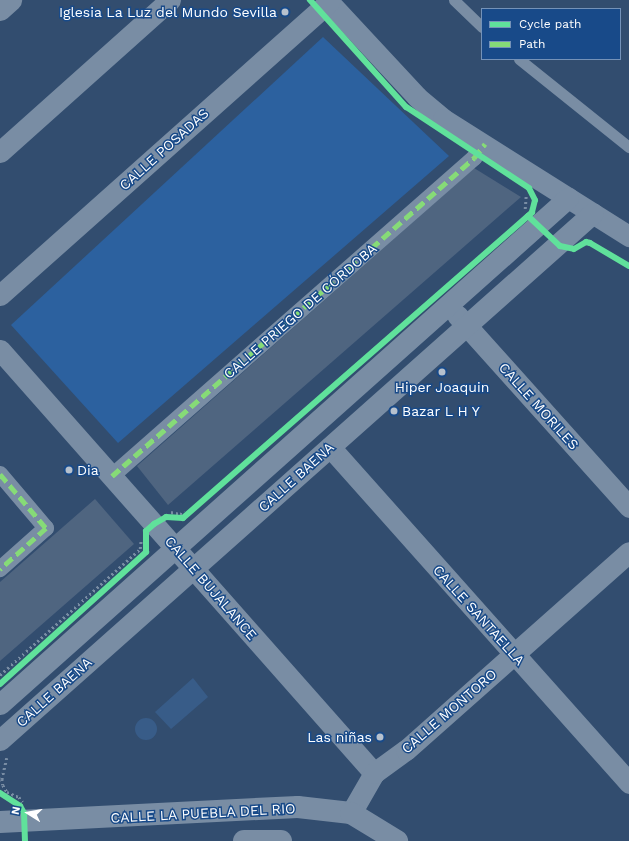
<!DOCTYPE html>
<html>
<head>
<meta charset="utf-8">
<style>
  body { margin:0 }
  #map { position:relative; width:629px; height:841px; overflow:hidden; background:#324d6f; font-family:"Work Sans",sans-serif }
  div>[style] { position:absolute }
  .green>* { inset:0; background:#2c619f }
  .water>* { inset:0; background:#385c88 }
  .round { border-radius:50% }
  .building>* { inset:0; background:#4f6580 }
  .path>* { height:2.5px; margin-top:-1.25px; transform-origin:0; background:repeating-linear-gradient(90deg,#798da4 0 2px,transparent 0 5px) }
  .service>* { height:11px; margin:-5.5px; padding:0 5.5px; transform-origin:5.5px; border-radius:5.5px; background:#798da4 }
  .pedestrian>* { height:16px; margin:-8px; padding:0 8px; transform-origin:8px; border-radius:8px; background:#798da4 }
  .minor>* { height:21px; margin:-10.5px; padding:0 10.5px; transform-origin:10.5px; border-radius:10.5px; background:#798da4 }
  .tertiary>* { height:22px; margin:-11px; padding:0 11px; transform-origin:11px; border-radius:11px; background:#798da4 }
  .quiet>* { height:5px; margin-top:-2.5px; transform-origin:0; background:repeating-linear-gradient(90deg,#86db77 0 10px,transparent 0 15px) }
  .cycleway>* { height:6px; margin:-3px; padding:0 3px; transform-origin:3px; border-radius:3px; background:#60e19b }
  .dots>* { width:11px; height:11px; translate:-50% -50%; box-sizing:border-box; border:2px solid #184a89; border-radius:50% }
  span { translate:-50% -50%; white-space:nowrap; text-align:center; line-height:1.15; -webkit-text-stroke:3px #184a89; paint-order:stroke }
  .poi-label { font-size:14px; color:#fff }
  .right { translate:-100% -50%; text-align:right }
  .left { translate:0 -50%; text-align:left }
  .street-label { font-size:14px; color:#fff }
  .legend { position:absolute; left:481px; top:8px; width:140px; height:52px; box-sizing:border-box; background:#184a89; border:1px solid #7492b8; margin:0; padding:5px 7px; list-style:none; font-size:12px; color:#fff }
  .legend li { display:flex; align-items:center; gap:8px; height:20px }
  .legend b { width:20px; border:1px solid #7492b8 }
  .north { position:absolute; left:8px; top:793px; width:40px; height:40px; -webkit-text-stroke:3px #184a89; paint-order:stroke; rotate:281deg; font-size:11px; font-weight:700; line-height:16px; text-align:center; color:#fff }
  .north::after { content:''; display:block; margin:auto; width:14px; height:18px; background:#fff; clip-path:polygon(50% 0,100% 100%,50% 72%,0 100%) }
</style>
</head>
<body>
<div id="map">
  <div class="green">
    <div style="clip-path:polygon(323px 37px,449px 156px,118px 443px,11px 325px)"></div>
  </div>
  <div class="water">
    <div style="clip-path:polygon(193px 678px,208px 697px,171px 729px,155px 712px)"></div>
    <div class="round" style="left:135px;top:718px;width:22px;height:22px"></div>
  </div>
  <div class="building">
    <div style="clip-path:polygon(474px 168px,521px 197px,168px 505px,137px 466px)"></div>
    <div style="clip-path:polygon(95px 499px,134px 544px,0 661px,0 582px)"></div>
  </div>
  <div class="path">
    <div style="left:525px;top:209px;width:14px;rotate:-86deg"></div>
    <div style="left:171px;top:512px;width:9px;rotate:13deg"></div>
    <div style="left:180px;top:514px;width:5px;rotate:-22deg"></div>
    <div style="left:0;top:675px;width:188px;rotate:-42deg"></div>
    <div style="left:140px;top:549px;width:9px;rotate:-84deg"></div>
    <div style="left:7px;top:758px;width:22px;rotate:103deg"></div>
    <div style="left:2px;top:779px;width:6px;rotate:81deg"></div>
    <div style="left:3px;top:785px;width:8px;rotate:60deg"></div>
    <div style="left:7px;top:792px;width:13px;rotate:23deg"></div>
    <div style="left:19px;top:797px;width:6px;rotate:51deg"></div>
  </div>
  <div class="service">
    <div style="left:454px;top:0;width:39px;rotate:44deg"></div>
    <div style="left:519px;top:59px;width:141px;rotate:38.7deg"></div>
  </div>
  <div class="pedestrian">
    <div style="left:0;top:474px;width:71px;rotate:49.6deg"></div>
    <div style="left:46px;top:528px;width:62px;rotate:138.3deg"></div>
    <div style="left:112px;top:476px;width:482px;rotate:-41.3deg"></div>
    <div style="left:474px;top:158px;width:18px;rotate:-52deg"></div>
  </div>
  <div class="minor">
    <div style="left:327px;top:0;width:132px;rotate:47.1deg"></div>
    <div style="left:417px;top:97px;width:34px;rotate:40deg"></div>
    <div style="left:443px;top:119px;width:220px;rotate:32.2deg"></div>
    <div style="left:0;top:10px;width:15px;rotate:-42deg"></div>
    <div style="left:0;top:152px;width:228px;rotate:-41.8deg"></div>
    <div style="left:0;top:295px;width:441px;rotate:-41.7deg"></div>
    <div style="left:457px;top:315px;width:258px;rotate:48.1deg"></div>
    <div style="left:0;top:350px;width:565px;rotate:48.52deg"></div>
    <div style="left:330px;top:447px;width:450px;rotate:48.3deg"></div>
    <div style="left:0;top:704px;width:761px;rotate:-41.7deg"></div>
    <div style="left:0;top:740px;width:793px;rotate:-41.63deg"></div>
    <div style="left:351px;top:813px;width:46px;rotate:-60.1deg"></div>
    <div style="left:374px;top:773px;width:39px;rotate:-36deg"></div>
    <div style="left:406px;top:750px;width:298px;rotate:-41.6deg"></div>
  </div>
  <div class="tertiary">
    <div style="left:0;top:822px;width:298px;rotate:-2.9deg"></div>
    <div style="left:298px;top:807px;width:53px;rotate:6.5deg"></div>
    <div style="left:351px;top:813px;width:54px;rotate:31.3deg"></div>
    <div style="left:244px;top:841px;width:37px"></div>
  </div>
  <div class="quiet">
    <div style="left:0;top:474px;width:71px;rotate:49.6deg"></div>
    <div style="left:46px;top:528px;width:62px;rotate:138.3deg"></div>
    <div style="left:112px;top:476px;width:482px;rotate:-41.3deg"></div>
    <div style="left:474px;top:158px;width:18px;rotate:-52deg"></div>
  </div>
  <div class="cycleway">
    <div style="left:528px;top:216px;width:44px;rotate:43.2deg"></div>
    <div style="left:560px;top:246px;width:14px;rotate:12deg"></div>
    <div style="left:574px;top:249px;width:14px;rotate:-30deg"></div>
    <div style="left:586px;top:242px;width:4px;rotate:14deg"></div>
    <div style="left:590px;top:243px;width:45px;rotate:30.5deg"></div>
    <div style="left:0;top:684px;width:197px;rotate:-42.1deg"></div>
    <div style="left:146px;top:552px;width:21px;rotate:-90deg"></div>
    <div style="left:146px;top:531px;width:11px;rotate:-41deg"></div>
    <div style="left:154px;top:524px;width:14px;rotate:-30deg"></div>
    <div style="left:166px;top:517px;width:17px;rotate:3deg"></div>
    <div style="left:183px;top:518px;width:464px;rotate:-41.2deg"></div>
    <div style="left:532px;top:212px;width:12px;rotate:-76deg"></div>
    <div style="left:535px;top:200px;width:13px;rotate:-117deg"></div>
    <div style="left:529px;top:188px;width:147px;rotate:-146.6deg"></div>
    <div style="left:406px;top:107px;width:144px;rotate:-131.9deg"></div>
    <div style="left:0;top:793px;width:24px;rotate:33deg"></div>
    <div style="left:20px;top:806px;width:8px;rotate:60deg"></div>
    <div style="left:24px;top:813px;width:28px;rotate:88deg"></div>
  </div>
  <div class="dots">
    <div style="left:285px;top:12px;background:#b7c1cd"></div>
    <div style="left:442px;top:372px;background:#b7c1cd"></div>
    <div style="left:394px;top:411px;background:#b7c1cd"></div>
    <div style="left:69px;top:470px;background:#b7c1cd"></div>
    <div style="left:380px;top:737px;background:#b7c1cd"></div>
  </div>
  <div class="poi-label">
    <span class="right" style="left:277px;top:12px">Iglesia La Luz del Mundo Sevilla</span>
    <span style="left:442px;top:387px">Hiper Joaquin</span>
    <span class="left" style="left:402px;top:411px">Bazar L H Y</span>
    <span class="left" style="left:77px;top:470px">Dia</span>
    <span class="right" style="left:372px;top:737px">Las niñas</span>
  </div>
  <div class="street-label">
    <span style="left:164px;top:149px;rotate:-42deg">CALLE POSADAS</span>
    <span style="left:300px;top:311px;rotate:-41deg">CALLE PRIEGO DE CÓRDOBA</span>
    <span style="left:539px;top:406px;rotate:48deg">CALLE MORILES</span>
    <span style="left:296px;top:477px;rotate:-42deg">CALLE BAENA</span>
    <span style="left:211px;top:588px;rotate:49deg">CALLE BUJALANCE</span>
    <span style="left:479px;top:615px;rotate:48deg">CALLE SANTAELLA</span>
    <span style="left:54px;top:692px;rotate:-42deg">CALLE BAENA</span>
    <span style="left:449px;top:711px;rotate:-41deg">CALLE MONTORO</span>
    <span style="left:203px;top:813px;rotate:-3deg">CALLE LA PUEBLA DEL RIO</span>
  </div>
  <ul class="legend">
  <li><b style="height:5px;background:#60e19b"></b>Cycle path</li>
  <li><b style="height:5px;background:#86db77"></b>Path</li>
  </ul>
  <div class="north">N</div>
</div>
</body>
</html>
